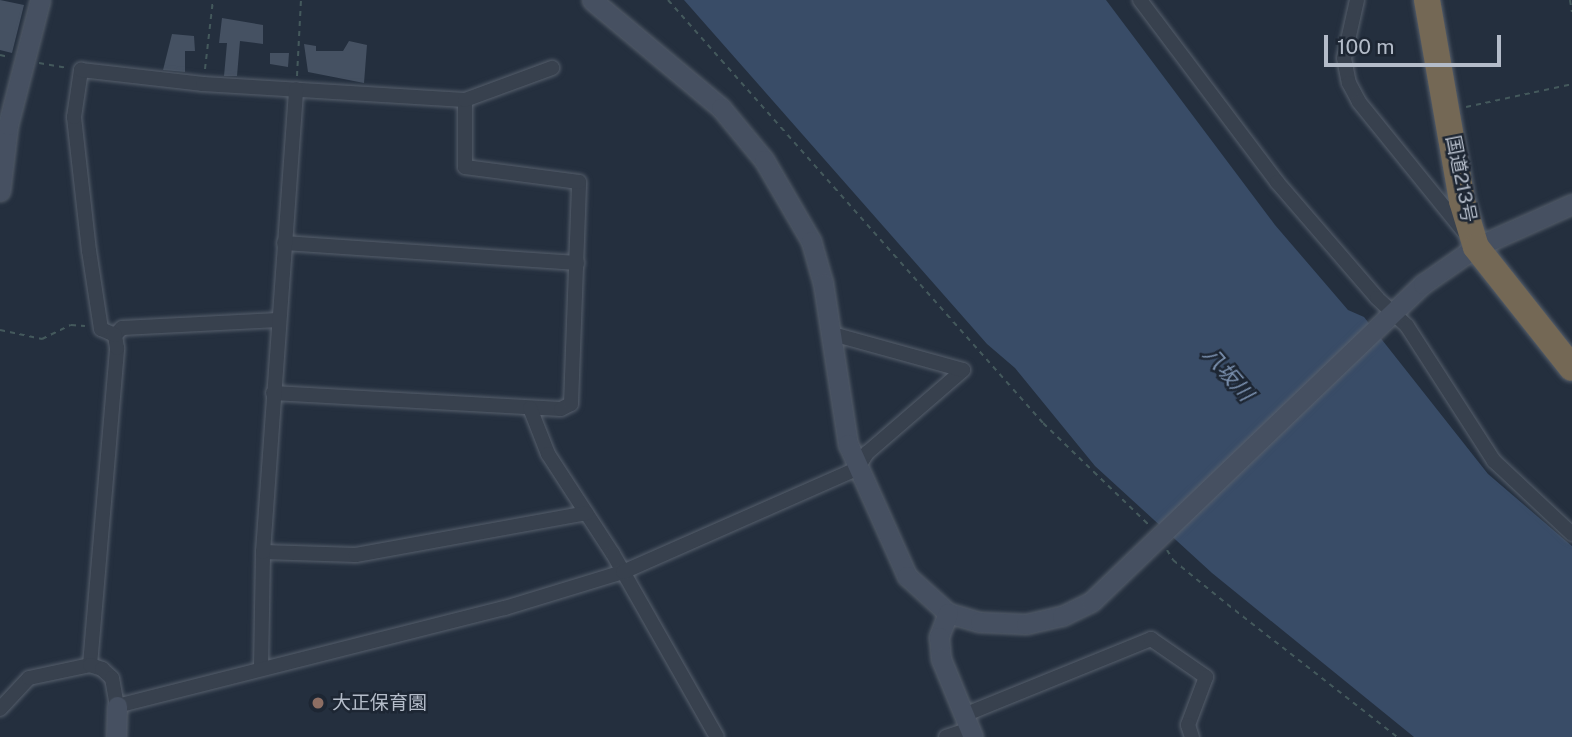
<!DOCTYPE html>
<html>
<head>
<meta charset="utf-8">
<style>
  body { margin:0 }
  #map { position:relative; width:1572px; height:737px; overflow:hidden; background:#242f3e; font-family:"Public Sans","Noto Sans JP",sans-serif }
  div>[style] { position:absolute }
  .water>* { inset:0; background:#394c67 }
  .building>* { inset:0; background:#455162 }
  .path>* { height:2px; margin-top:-1px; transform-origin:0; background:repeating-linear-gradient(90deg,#44595c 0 5px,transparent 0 10px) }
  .roads { filter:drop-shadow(0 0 2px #565f6c) drop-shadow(0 0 2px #565f6c) }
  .street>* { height:14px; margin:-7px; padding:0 7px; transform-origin:7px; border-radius:7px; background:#38414e }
  .secondary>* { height:19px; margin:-9.5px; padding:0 9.5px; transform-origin:9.5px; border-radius:9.5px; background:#465061 }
  .highway>* { height:26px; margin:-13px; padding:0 13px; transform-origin:13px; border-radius:13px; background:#746855 }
  .dots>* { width:19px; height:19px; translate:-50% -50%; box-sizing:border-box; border:4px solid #1d2633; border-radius:50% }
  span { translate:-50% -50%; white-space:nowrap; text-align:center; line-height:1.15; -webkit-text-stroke:5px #1d2633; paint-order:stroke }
  .street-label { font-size:19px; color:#b4bcc9 }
  .poi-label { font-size:19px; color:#b4bcc9 }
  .left { translate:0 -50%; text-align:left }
  .water-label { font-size:21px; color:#7c92b1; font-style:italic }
  .scale { position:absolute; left:1324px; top:35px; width:177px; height:32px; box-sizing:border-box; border:4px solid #b4bcc9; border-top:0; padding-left:9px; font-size:21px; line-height:24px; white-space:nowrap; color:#b4bcc9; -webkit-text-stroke:5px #1d2633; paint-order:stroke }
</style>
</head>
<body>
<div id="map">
  <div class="water">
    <div style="clip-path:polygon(684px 0,1106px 0,1275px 225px,1348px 310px,1364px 317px,1488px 474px,1572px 546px,1572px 737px,1414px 737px,1212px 573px,1095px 466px,1015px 368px,987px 344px)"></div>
  </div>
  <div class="building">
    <div style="clip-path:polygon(0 0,24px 5px,12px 53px,0 50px)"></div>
    <div style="clip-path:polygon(222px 18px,263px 25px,263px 44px,240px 41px,237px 76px,224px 76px,227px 43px,219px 43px)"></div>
    <div style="clip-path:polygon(172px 34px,194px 36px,195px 51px,185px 51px,185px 72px,163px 70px)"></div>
    <div style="clip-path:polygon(349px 41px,367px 45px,364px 83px,308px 72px,304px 44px,316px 46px,316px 51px,343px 51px)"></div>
    <div style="clip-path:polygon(270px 53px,289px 53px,288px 67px,270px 64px)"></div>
  </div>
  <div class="path">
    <div style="left:668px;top:0;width:565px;rotate:48.44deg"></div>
    <div style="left:1043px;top:423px;width:147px;rotate:43.9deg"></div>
    <div style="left:1570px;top:0;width:12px;rotate:81deg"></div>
    <div style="left:0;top:55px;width:9px;rotate:13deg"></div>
    <div style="left:39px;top:63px;width:29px;rotate:10deg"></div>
    <div style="left:205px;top:69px;width:69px;rotate:-83.4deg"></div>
    <div style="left:297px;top:76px;width:76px;rotate:-87deg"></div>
    <div style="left:1466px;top:107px;width:108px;rotate:-12.2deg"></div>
    <div style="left:0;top:330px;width:43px;rotate:12.1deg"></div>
    <div style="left:42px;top:339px;width:32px;rotate:-26deg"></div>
    <div style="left:71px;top:325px;width:14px;rotate:4deg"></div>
    <div style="left:1167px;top:550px;width:12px;rotate:59deg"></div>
    <div style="left:1173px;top:560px;width:70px;rotate:39.2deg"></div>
    <div style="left:1227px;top:604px;width:216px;rotate:38deg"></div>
  </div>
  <div class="roads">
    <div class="street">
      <div style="left:1140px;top:0;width:228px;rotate:53deg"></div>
      <div style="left:1277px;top:182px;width:153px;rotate:49.2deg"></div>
      <div style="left:1377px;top:298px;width:41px;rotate:43deg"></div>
      <div style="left:1407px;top:326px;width:161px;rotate:57.2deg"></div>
      <div style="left:1494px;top:461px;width:107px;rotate:43.1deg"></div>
      <div style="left:1357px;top:0;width:59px;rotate:102.6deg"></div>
      <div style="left:1344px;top:58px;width:25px;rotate:79deg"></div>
      <div style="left:1349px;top:83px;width:21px;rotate:62deg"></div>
      <div style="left:1359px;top:102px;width:169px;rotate:51deg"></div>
      <div style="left:284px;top:243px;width:294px;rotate:3.9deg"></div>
      <div style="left:115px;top:335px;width:10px;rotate:-45deg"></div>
      <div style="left:122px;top:328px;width:156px;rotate:-2.9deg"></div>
      <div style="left:273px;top:393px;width:288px;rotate:3.2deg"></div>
      <div style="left:561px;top:409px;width:11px;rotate:-27deg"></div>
      <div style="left:571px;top:404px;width:222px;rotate:-87.9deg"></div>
      <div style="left:579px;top:182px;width:115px;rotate:-172.5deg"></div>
      <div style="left:465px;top:167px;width:67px;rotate:-90deg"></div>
      <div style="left:530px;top:408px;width:49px;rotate:68.6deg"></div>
      <div style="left:548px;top:454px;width:119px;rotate:57deg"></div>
      <div style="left:613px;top:554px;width:210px;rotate:60.4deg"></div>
      <div style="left:263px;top:552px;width:93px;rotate:1.8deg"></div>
      <div style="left:356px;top:555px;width:234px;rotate:-10.3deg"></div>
      <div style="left:90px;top:665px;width:318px;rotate:-85.1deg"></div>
      <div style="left:117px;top:348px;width:13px;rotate:-99deg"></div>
      <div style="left:115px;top:335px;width:15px;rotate:-157deg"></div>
      <div style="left:101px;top:329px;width:79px;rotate:-98.7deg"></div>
      <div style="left:89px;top:251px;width:135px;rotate:-96.4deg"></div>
      <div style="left:74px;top:117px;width:48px;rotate:-81.5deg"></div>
      <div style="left:81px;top:70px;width:123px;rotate:6.5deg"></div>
      <div style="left:203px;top:84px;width:262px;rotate:3.5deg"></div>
      <div style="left:465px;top:100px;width:93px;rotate:-20.2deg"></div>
      <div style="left:261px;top:668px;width:116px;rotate:-89deg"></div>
      <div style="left:263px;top:552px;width:464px;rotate:-85.9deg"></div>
      <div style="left:0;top:709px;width:42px;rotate:-46.9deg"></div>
      <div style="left:29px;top:678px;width:62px;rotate:-12deg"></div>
      <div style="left:90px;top:665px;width:13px;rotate:18deg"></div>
      <div style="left:102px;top:669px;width:13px;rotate:42deg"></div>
      <div style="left:112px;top:678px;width:28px;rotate:80deg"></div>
      <div style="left:117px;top:706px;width:400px;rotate:-14.2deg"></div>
      <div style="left:505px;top:608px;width:123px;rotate:-17deg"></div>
      <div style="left:623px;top:572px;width:256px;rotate:-23.8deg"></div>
      <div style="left:857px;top:469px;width:19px;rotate:-58deg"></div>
      <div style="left:867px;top:453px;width:127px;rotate:-40.8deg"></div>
      <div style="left:963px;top:370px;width:139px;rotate:-164.6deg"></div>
      <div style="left:964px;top:715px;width:202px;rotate:-22.1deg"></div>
      <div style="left:1151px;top:639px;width:67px;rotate:34.6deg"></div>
      <div style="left:1206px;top:677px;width:51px;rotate:110.6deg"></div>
      <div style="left:1188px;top:725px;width:13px;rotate:72deg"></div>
      <div style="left:946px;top:737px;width:25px;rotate:-18deg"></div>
    </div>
    <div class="secondary">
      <div style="left:592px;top:0;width:168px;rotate:39.9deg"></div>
      <div style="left:721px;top:108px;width:67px;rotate:50.4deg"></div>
      <div style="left:764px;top:160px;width:94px;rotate:59.9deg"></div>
      <div style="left:811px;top:241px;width:44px;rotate:74.1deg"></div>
      <div style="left:823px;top:283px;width:163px;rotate:81.2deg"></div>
      <div style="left:848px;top:444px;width:145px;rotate:65.9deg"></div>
      <div style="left:907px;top:576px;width:55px;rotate:42.1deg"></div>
      <div style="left:948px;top:613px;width:33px;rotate:16deg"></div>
      <div style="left:980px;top:622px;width:46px;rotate:2.5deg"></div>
      <div style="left:1026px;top:624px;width:37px;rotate:-13deg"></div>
      <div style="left:1062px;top:616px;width:32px;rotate:-26deg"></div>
      <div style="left:1091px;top:602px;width:460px;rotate:-43.8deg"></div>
      <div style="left:1423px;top:284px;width:65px;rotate:-34.9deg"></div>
      <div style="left:1476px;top:247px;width:105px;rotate:-24.1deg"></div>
      <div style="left:0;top:191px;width:66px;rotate:-83.1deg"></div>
      <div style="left:8px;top:125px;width:129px;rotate:-75.6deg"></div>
      <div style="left:948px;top:613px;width:26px;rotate:111deg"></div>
      <div style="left:939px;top:637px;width:22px;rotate:85deg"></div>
      <div style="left:941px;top:659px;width:84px;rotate:67.7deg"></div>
      <div style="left:116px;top:737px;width:31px;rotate:-88deg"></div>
    </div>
    <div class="highway">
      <div style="left:1427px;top:0;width:204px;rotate:80.1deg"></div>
      <div style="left:1462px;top:201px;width:48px;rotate:73.1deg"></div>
      <div style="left:1476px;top:247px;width:154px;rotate:51.6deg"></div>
    </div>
  </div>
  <div class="dots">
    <div style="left:318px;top:703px;background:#8d6e63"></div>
  </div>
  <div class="street-label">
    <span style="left:1461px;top:179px;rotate:79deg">国道213号</span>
  </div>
  <div class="poi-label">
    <span class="left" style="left:332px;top:703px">大正保育園</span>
  </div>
  <div class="water-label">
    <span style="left:1228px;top:374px;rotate:49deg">八坂川</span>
  </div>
  <div class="scale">100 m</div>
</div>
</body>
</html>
